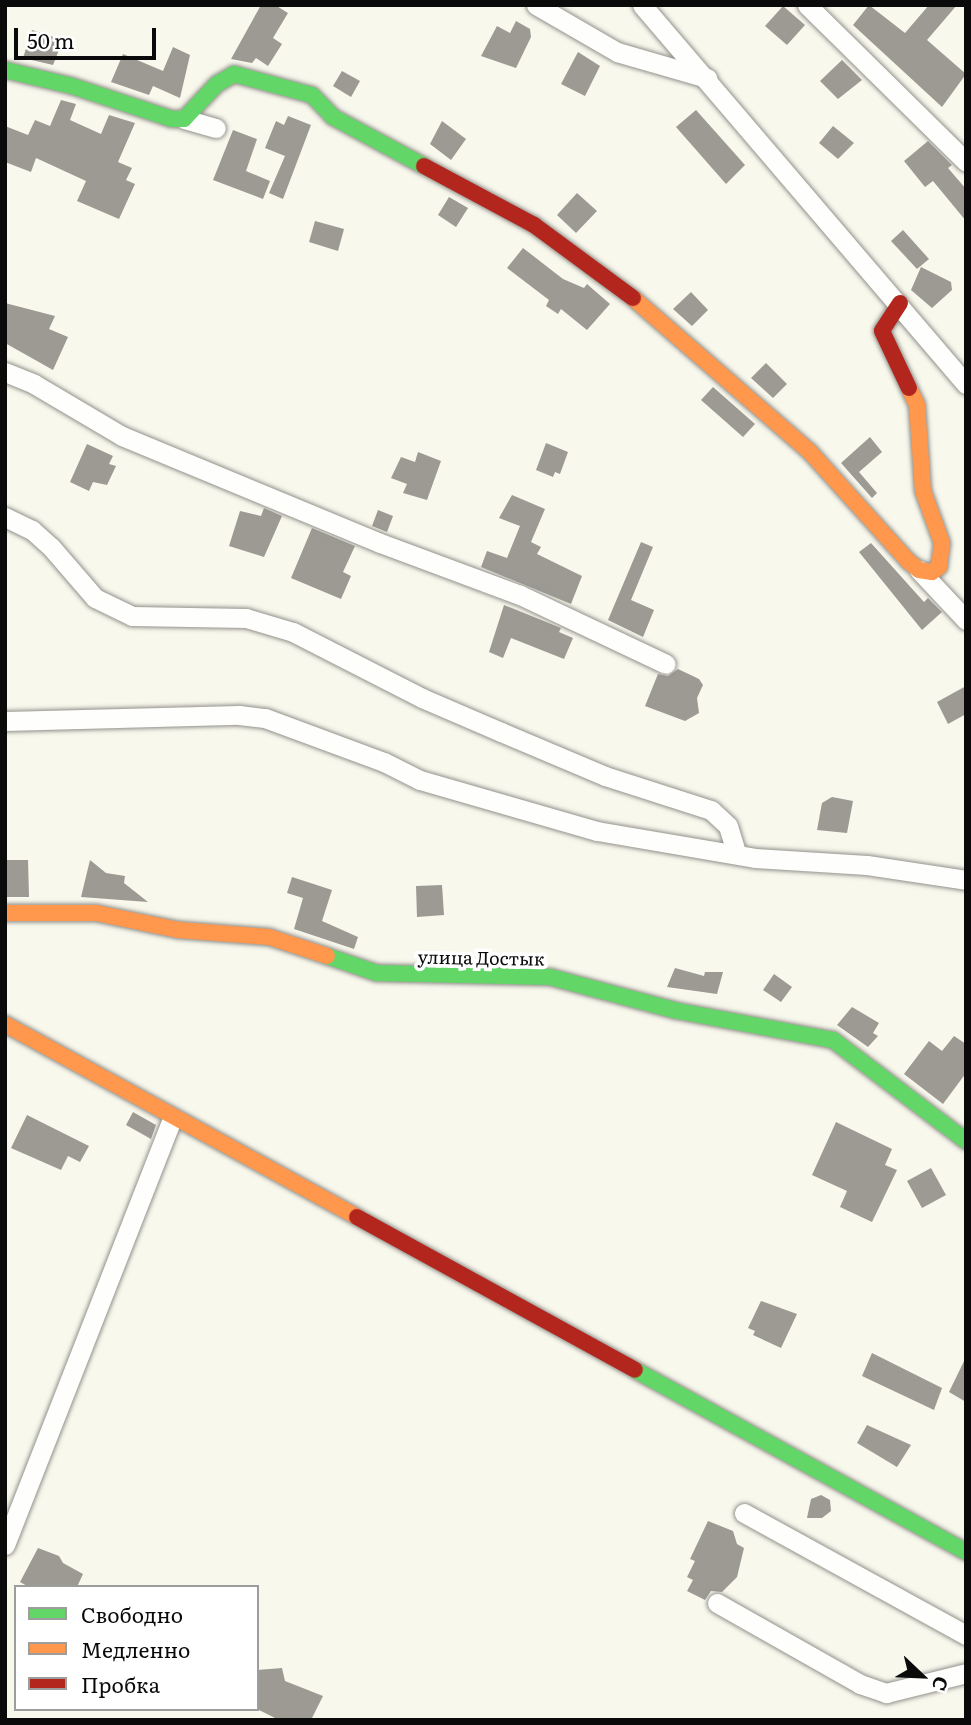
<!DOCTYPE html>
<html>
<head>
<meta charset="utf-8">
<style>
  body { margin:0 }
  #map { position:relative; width:971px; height:1725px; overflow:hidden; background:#f9f8ed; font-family:Literata,serif }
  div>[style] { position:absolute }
  .building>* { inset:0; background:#9c9a93 }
  .roads { filter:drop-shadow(0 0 2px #92918c) drop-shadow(0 0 2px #92918c) }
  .street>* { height:19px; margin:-9.5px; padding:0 9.5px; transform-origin:9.5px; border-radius:9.5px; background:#fefefc }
  .fast>* { height:16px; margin:-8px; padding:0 8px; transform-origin:8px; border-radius:8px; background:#63d668 }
  .slow>* { height:16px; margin:-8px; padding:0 8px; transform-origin:8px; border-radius:8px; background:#ff974d }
  .jam>* { height:16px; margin:-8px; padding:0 8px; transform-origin:8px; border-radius:8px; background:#b3261e }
  span { translate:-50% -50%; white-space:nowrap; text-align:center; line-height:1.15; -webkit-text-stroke:7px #fff; paint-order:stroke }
  .street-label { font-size:18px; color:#0a0a0a }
  .frame { position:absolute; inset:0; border:7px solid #0a0a0a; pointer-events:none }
  .legend { position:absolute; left:14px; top:1585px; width:245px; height:126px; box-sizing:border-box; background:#fff; border:2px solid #9d9d9d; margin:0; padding:9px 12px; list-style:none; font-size:21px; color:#0a0a0a }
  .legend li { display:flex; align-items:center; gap:14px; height:35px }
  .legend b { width:35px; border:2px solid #9d9d9d }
  .north { position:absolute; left:887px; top:1641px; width:70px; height:70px; -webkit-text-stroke:5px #fff; paint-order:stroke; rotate:113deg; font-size:19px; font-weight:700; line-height:28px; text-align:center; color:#0a0a0a }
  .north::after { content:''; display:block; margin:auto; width:24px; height:32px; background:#0a0a0a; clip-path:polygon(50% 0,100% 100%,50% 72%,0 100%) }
  .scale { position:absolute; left:14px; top:28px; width:142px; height:32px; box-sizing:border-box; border:4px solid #0a0a0a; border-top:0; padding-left:9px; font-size:21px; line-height:24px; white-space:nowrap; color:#0a0a0a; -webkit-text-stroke:5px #fff; paint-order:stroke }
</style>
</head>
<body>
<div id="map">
  <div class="building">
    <div style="clip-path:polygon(261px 5px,275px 5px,288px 13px,273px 38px,282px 44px,268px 66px,256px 58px,252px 63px,231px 59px)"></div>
    <div style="clip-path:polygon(869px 5px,905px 33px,929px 5px,957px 5px,927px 40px,966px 74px,942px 107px,853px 25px)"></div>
    <div style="clip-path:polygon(783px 6px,805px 25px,787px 45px,765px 26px)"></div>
    <div style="clip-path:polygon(516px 21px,530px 29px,531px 37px,516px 68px,481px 56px,497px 26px,510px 33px)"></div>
    <div style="clip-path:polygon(32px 30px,63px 40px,53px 65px,23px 58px)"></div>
    <div style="clip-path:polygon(173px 47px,190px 55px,180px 98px,153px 86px,149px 95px,111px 82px,123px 54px,163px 71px)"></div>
    <div style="clip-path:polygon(578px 52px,600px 66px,585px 96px,561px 84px)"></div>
    <div style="clip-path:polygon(842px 60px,862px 80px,838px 99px,820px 81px)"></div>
    <div style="clip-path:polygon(342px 71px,360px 81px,351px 97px,333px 86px)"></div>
    <div style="clip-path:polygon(61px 100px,76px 104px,70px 120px,101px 134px,109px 115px,135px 123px,118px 162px,132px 168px,126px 180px,135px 184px,119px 219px,77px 201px,86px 181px,36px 158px,31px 172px,5px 162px,5px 126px,28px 135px,35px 120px,50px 126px)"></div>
    <div style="clip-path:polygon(696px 110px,745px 165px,726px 184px,676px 127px)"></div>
    <div style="clip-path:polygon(288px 116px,311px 125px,283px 199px,269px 193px,285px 156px,265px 148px,276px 121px,284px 125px)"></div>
    <div style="clip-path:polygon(442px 121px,466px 139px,451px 160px,430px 144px)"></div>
    <div style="clip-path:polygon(833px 126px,854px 143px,838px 159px,819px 143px)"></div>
    <div style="clip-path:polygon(233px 130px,257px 139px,246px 171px,270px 181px,263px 199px,213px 180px)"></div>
    <div style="clip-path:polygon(928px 141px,952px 165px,948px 168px,966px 189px,966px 221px,933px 181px,925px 187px,904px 161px)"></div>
    <div style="clip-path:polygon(577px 193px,597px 211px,576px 233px,557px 215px)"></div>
    <div style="clip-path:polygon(449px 197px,468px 208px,456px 227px,438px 215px)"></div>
    <div style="clip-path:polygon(315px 221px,344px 229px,338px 251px,309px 242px)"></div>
    <div style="clip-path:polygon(903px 230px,929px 259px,917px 269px,891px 241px)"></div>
    <div style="clip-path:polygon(523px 248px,563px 279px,584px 288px,587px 284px,610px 304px,587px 330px,561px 309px,558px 314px,546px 306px,549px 300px,507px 268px)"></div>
    <div style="clip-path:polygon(921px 267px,951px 282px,952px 290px,932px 308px,911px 290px)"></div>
    <div style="clip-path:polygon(691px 292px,708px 310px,692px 326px,673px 309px)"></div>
    <div style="clip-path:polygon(5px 303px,55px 316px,49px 329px,68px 337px,53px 370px,5px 343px)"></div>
    <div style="clip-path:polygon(766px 363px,787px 384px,773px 398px,751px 378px)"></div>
    <div style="clip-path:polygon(713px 387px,755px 424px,743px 437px,701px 400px)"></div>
    <div style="clip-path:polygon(870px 437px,882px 452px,859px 472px,877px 493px,872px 498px,841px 463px)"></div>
    <div style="clip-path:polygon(546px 443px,568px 452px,560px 474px,555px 472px,553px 477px,536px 470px)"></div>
    <div style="clip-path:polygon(87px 444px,113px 456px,109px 464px,116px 466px,107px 485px,93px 482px,89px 491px,70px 482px)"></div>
    <div style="clip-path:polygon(418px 452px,441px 461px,427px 500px,403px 493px,407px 484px,391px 478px,401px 457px,415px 462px)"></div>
    <div style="clip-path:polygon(512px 495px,545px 509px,531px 542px,541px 547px,537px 554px,582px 576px,571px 604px,481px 567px,487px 551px,507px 558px,520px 526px,499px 518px)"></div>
    <div style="clip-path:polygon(264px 508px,282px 516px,264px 557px,229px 546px,240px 511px,261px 516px)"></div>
    <div style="clip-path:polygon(378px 510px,393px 516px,387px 532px,372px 526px)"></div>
    <div style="clip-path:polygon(312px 528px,355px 546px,343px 572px,351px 576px,341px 599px,291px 578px)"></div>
    <div style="clip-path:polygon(641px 542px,653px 547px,631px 600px,654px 610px,643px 637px,608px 620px)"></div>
    <div style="clip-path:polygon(871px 543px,924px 602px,928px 598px,942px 612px,922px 630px,859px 552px)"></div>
    <div style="clip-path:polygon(504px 605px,561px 628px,559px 632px,573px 638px,564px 659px,511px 638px,503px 658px,489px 652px)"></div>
    <div style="clip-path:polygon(678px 669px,699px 679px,703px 685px,697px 698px,699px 713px,685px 721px,645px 706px,658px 674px,668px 676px)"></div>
    <div style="clip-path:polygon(966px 686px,966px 714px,948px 724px,937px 702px)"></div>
    <div style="clip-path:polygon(832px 797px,853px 801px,847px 833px,817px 830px,822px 803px)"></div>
    <div style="clip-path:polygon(5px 860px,28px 860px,29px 897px,6px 897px)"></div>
    <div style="clip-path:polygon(90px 860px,106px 873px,125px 876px,124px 883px,148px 902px,81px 897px)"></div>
    <div style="clip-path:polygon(292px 877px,332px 890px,322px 921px,358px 937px,354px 949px,294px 929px,303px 898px,287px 893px)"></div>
    <div style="clip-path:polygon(442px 885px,444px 915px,417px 917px,416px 886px)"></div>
    <div style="clip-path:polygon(675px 968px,704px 976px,705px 972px,723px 972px,717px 994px,667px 987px)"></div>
    <div style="clip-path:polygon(774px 974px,792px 987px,781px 1002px,763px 990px)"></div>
    <div style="clip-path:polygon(852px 1007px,879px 1023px,873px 1033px,878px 1036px,868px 1047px,837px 1025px)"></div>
    <div style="clip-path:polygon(954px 1036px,966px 1044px,966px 1073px,943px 1104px,904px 1074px,929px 1041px,942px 1051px)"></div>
    <div style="clip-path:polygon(133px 1112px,156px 1125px,151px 1139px,126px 1125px)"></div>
    <div style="clip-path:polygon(27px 1115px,89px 1146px,80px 1162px,68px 1156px,61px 1170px,11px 1148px)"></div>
    <div style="clip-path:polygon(836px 1122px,892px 1149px,885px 1165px,897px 1170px,872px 1222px,840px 1207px,847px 1191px,812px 1175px)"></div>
    <div style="clip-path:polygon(931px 1168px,946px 1195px,922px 1208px,907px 1181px)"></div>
    <div style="clip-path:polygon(761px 1301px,797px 1314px,781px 1348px,753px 1335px,755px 1331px,748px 1328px)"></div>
    <div style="clip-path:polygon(872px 1353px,942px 1388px,934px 1410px,862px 1376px)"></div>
    <div style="clip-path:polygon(966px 1357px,966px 1402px,949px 1392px)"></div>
    <div style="clip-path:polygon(867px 1425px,911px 1445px,897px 1467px,857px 1443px)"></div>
    <div style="clip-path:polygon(821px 1495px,830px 1500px,831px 1511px,822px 1518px,807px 1518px,811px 1499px)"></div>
    <div style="clip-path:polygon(708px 1521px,733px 1531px,737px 1544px,744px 1548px,737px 1577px,722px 1592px,711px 1591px,705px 1600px,687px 1591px,693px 1580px,687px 1577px,695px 1561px,690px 1559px)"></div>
    <div style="clip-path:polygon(38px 1548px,59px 1556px,63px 1563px,83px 1574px,77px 1587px,29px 1587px,20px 1582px)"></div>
    <div style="clip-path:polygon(282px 1668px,285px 1681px,323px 1696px,311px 1720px,279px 1720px,257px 1709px,257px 1670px)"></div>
  </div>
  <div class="roads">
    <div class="street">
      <div style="left:536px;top:5px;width:94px;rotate:30.1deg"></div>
      <div style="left:617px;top:52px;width:94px;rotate:16.1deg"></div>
      <div style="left:642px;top:5px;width:499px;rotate:49.5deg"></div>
      <div style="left:807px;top:5px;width:223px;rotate:44.6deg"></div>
      <div style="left:184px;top:119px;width:33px;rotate:16deg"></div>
      <div style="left:5px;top:372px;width:31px;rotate:22deg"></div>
      <div style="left:34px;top:384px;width:102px;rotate:30.6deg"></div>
      <div style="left:122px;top:436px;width:279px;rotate:22.5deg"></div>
      <div style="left:380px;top:543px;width:149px;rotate:20.4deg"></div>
      <div style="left:520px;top:595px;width:161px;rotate:25.3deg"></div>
      <div style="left:5px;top:517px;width:30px;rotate:26deg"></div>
      <div style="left:32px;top:530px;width:25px;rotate:42deg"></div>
      <div style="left:51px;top:547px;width:67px;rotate:49.2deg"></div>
      <div style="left:95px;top:598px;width:41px;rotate:25.9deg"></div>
      <div style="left:132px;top:616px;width:114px;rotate:1deg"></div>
      <div style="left:246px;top:618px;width:49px;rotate:16.6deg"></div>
      <div style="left:293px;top:632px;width:145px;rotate:27.1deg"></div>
      <div style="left:422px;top:698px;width:86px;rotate:23.3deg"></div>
      <div style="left:501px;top:732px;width:113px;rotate:22.9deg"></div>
      <div style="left:605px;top:776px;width:111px;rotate:17.8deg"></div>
      <div style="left:711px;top:810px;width:23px;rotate:43deg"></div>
      <div style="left:728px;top:826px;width:27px;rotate:73deg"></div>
      <div style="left:919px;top:570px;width:69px;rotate:46.8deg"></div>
      <div style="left:5px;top:721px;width:234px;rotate:-1.5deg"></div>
      <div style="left:239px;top:715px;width:26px;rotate:7deg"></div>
      <div style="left:265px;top:718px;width:127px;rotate:20.3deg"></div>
      <div style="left:384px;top:762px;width:40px;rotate:26.6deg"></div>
      <div style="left:420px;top:780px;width:184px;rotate:16.1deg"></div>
      <div style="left:597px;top:831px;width:160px;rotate:9.7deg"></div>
      <div style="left:755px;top:858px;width:112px;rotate:3.6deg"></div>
      <div style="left:867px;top:865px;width:100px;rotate:8.6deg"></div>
      <div style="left:744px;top:1513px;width:253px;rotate:28.8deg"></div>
      <div style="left:5px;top:1545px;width:458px;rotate:-68.6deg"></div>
      <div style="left:717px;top:1603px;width:164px;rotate:29.5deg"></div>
      <div style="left:860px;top:1684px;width:28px;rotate:19deg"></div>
      <div style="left:886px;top:1693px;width:82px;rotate:-14deg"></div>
    </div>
    <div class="fast">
      <div style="left:5px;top:70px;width:69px;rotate:13.4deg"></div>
      <div style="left:72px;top:86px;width:105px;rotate:18.3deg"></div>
      <div style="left:172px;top:119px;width:12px"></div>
      <div style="left:184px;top:119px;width:48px;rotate:-46.7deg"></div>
      <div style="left:217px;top:84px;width:20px;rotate:-30deg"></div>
      <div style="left:234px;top:74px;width:81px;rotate:15.1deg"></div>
      <div style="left:312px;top:95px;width:30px;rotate:46deg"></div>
      <div style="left:333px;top:117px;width:103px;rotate:28.3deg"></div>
      <div style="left:327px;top:956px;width:53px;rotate:18.8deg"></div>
      <div style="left:377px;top:973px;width:173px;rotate:1.3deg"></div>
      <div style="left:550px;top:977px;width:132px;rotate:14.9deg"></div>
      <div style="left:678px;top:1011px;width:158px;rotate:10.6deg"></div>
      <div style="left:833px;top:1040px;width:167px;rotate:37.2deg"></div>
      <div style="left:635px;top:1370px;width:378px;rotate:28.8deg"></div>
    </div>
    <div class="slow">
      <div style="left:633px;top:298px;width:235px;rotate:41deg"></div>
      <div style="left:810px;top:452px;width:147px;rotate:48deg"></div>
      <div style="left:908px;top:561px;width:14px;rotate:39deg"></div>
      <div style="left:919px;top:570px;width:13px;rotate:9deg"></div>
      <div style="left:932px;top:572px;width:9px;rotate:-36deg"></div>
      <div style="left:939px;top:567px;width:24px;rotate:-83deg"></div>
      <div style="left:942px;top:543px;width:55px;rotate:-110.1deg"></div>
      <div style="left:923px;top:491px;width:86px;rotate:-94deg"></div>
      <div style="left:917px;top:405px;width:19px;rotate:-115deg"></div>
      <div style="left:5px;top:913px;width:91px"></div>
      <div style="left:96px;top:913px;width:85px;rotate:11.6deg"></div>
      <div style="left:179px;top:930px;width:90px;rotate:4.4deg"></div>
      <div style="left:269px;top:937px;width:61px;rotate:18.1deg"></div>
      <div style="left:5px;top:1024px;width:401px;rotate:28.7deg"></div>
    </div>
    <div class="jam">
      <div style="left:424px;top:166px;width:125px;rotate:28.2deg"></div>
      <div style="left:534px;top:225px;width:123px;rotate:36.4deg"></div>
      <div style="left:900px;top:303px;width:33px;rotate:123deg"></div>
      <div style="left:882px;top:331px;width:63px;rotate:64.7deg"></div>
      <div style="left:357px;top:1217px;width:317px;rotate:28.8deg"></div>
    </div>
  </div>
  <div class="street-label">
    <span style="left:481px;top:958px;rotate:1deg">улица Достык</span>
  </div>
  <div class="frame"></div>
  <ul class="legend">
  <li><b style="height:9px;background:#63d668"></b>Свободно</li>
  <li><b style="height:9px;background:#ff974d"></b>Медленно</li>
  <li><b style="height:9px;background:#b3261e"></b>Пробка</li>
  </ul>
  <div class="north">С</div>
  <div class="scale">50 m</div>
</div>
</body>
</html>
